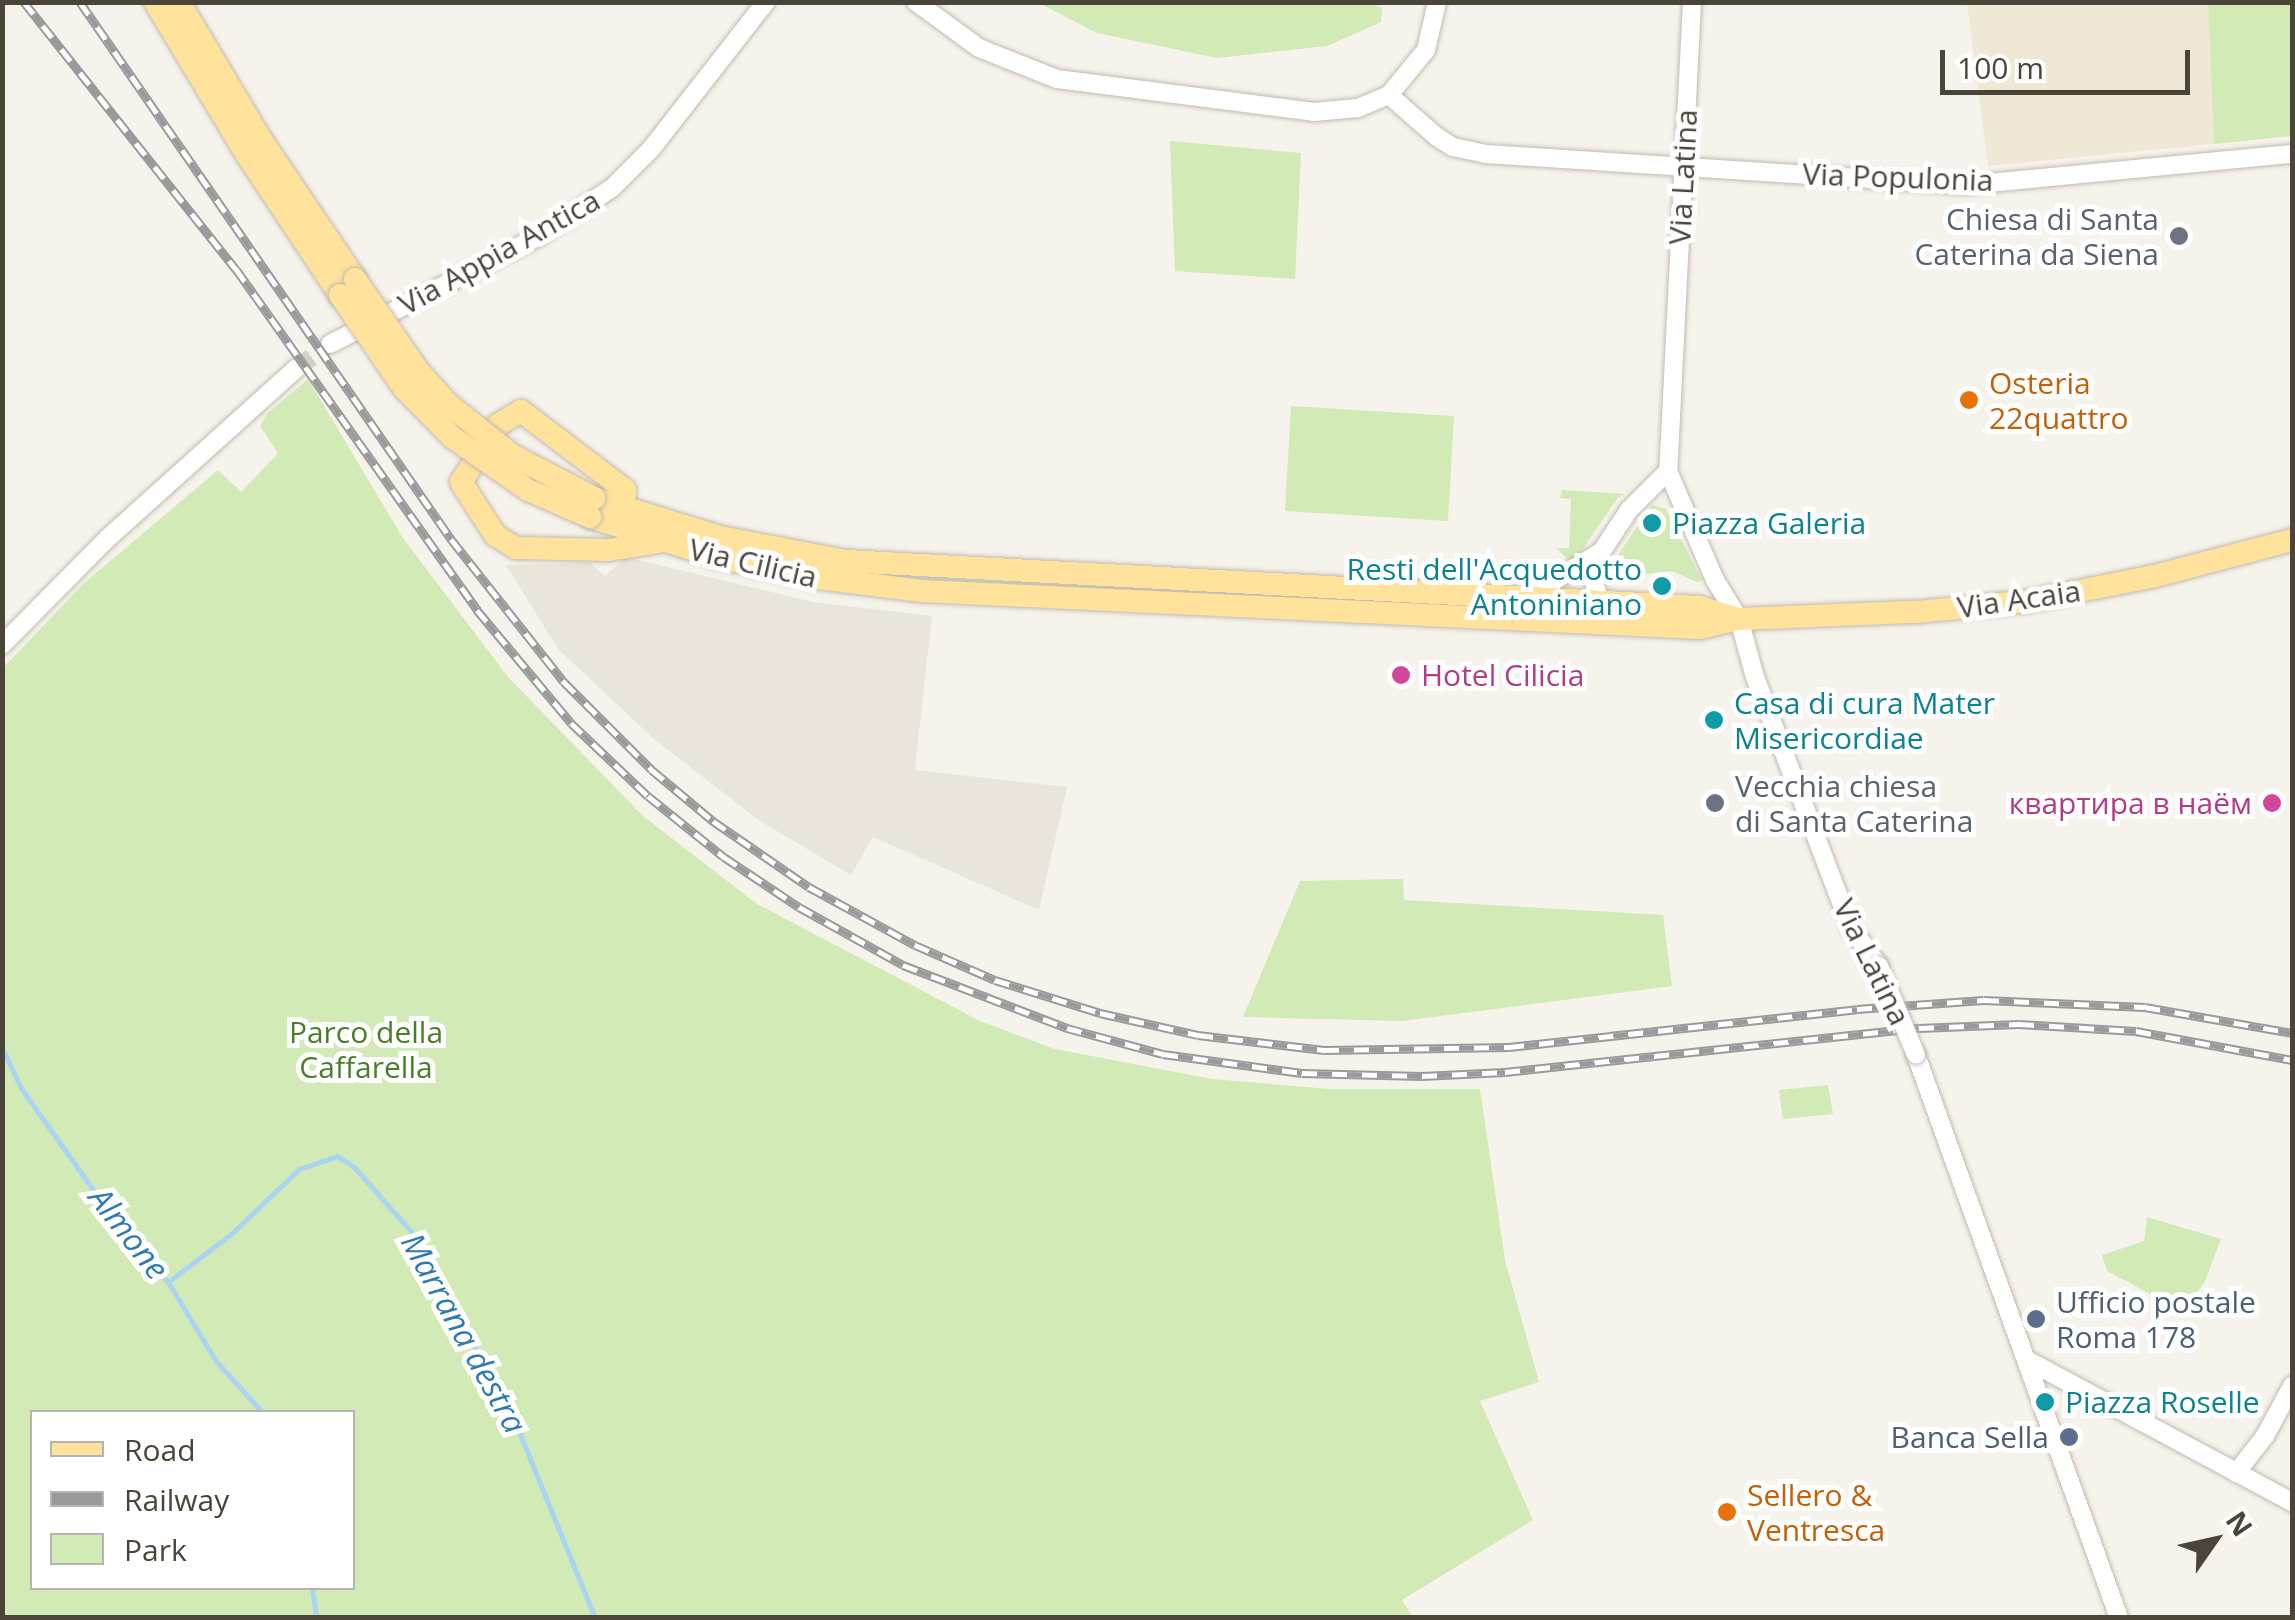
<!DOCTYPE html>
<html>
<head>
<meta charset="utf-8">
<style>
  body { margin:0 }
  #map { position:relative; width:2295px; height:1620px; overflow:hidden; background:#f6f3ec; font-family:"Open Sans",sans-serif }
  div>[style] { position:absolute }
  .residential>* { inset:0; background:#eae5da }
  .education>* { inset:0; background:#efe8d6 }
  .green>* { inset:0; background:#d2eab5 }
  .stream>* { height:5px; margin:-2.5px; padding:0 2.5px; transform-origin:2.5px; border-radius:2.5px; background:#a9d4f2 }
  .minor-tunnel>* { height:18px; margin-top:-9px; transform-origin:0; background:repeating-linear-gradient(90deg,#d4d0c8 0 18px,transparent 0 27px) }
  .roads { filter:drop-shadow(0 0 2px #c2bbae) drop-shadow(0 0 2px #c2bbae) }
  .minor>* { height:18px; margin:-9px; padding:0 9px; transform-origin:9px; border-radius:9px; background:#fff }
  .major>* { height:22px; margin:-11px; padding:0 11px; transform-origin:11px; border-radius:11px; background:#ffe39c }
  .rail>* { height:9px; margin-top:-4.5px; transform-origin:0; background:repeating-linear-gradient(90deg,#fff 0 15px,#9a9a9a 0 30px); box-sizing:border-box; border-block:2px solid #9a9a9a }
  .bridges { filter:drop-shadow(0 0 2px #c2bbae) drop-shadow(0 0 2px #c2bbae) }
  .minor-bridge>* { height:18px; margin:-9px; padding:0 9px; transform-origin:9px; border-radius:9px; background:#fff }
  .major-bridge>* { height:22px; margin:-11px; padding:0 11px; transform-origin:11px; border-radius:11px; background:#ffe39c }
  .dots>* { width:28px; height:28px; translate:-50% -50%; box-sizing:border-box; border:5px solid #fff; border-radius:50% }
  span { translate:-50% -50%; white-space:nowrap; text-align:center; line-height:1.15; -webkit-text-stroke:10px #fff; paint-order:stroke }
  .street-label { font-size:30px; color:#4b4439 }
  .worship-label { font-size:30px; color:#5b616d }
  .right { translate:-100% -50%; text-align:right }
  .left { translate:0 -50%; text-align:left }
  .food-label { font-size:30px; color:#c56008 }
  .culture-label { font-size:30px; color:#0d838f }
  .hotel-label { font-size:30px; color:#b23c85 }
  .park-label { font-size:30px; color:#4a7f2a }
  .service-label { font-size:30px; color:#4e5e75 }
  .water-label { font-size:32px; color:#2e7ab2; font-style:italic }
  .frame { position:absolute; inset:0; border:5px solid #4b4439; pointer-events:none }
  .legend { position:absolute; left:30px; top:1410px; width:325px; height:180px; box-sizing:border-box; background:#fff; border:2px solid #b7b4b0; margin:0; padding:12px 18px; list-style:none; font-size:30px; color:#4b4439 }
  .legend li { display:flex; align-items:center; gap:20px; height:50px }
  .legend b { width:50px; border:2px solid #b7b4b0 }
  .north { position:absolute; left:2165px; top:1490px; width:100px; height:100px; -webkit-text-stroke:8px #fff; paint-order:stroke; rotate:56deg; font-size:28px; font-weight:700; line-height:40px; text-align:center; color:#4b4439 }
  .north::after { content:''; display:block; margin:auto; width:35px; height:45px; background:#4b4439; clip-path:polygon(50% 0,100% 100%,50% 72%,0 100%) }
  .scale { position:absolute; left:1940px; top:50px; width:250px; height:45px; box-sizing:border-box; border:5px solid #4b4439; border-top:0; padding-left:12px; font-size:30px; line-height:35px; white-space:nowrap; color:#4b4439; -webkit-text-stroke:8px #fff; paint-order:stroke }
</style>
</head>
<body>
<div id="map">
  <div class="residential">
    <div style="clip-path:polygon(626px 557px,813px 602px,932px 616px,915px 770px,1067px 787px,1039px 910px,873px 837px,851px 875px,760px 821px,655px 740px,558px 649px,506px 565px,590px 563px,605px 576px)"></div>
  </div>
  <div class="education">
    <div style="clip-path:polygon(1967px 3px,2208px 3px,2214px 144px,1988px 166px)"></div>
  </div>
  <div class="green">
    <div style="clip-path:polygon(1370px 3px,1382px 8px,1381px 22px,1327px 46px,1217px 58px,1097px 33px,1039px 3px)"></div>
    <div style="clip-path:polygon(2208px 3px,2292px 3px,2292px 136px,2214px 144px)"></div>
    <div style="clip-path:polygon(1170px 141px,1301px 153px,1295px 279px,1175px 271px)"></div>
    <div style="clip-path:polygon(evenodd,308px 379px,403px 538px,508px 677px,643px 816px,757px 904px,980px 1021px,1055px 1049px,1212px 1079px,1330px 1089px,1480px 1089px,1505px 1260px,1539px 1382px,1480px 1401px,1533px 1520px,1402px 1600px,1413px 1617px,3px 1617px,3px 668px,83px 584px,218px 470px,241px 492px,278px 453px,260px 426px,267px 414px,308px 379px,32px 1412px,352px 1412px,352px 1588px,32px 1588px,32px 1412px)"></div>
    <div style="clip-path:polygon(1291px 406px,1454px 416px,1448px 521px,1285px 511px)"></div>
    <div style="clip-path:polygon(1562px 490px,1625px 494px,1618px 498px,1572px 564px,1557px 548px,1569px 548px,1571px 499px,1560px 498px)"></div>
    <div style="clip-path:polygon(1652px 505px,1666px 509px,1702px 580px,1697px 582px,1672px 571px,1608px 579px,1605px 574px)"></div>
    <div style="clip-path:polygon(1403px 879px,1404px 900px,1663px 915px,1672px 986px,1402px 1021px,1243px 1017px,1300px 881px)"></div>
    <div style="clip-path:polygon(1828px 1085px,1833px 1114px,1783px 1119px,1779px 1090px)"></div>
    <div style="clip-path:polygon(2147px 1217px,2221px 1239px,2205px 1281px,2184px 1312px,2107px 1271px,2102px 1255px,2144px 1241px)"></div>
  </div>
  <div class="stream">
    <div style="left:2px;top:1048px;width:44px;rotate:64.6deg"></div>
    <div style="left:21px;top:1088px;width:164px;rotate:54.7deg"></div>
    <div style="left:116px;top:1222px;width:79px;rotate:49.1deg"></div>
    <div style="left:168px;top:1282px;width:92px;rotate:58.7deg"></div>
    <div style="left:216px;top:1361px;width:69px;rotate:48deg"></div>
    <div style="left:168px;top:1282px;width:78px;rotate:-37.2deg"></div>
    <div style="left:230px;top:1235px;width:95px;rotate:-43.7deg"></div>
    <div style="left:299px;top:1169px;width:40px;rotate:-18.9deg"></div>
    <div style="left:337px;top:1156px;width:20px;rotate:33deg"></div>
    <div style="left:354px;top:1167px;width:92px;rotate:48.5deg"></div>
    <div style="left:415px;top:1236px;width:211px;rotate:61.7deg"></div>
    <div style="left:515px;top:1422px;width:212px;rotate:67.8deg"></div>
    <div style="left:312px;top:1588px;width:30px;rotate:82deg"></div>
  </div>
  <div class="minor-tunnel">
    <div style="left:297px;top:368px;width:41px;rotate:-36deg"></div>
  </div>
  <div class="roads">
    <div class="minor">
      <div style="left:916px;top:2px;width:78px;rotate:36.1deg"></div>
      <div style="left:979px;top:48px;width:84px;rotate:21.7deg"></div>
      <div style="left:1057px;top:79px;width:259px;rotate:7.3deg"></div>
      <div style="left:1314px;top:112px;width:44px;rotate:-5.2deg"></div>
      <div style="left:1358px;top:108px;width:34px;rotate:-23deg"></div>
      <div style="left:1389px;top:95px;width:58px;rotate:-50.6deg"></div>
      <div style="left:1426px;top:50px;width:49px;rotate:-77.1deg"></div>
      <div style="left:1692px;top:2px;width:470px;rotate:92.9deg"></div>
      <div style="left:1668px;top:471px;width:119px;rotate:66.7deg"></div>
      <div style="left:1715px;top:580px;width:46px;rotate:58.4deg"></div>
      <div style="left:1739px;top:619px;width:60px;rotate:74.6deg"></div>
      <div style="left:1755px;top:677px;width:269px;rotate:69.1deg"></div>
      <div style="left:1851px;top:928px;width:47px;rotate:53.6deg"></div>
      <div style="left:1389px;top:95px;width:64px;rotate:41.2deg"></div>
      <div style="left:1437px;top:137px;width:19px;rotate:32deg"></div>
      <div style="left:1453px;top:147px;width:34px;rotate:12deg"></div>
      <div style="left:1486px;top:154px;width:483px;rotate:3.7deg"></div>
      <div style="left:1968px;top:185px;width:325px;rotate:-5.5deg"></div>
      <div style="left:330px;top:344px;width:237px;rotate:-27.3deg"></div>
      <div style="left:541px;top:235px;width:85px;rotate:-33.5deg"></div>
      <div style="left:612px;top:188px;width:55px;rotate:-45deg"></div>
      <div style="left:651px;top:149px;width:187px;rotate:-52deg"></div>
      <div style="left:1530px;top:596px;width:79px;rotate:-32.1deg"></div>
      <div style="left:1603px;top:612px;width:34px;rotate:-107deg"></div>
      <div style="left:1593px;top:579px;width:19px;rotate:-81deg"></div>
      <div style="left:1596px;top:560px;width:60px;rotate:-56.6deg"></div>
      <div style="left:1629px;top:510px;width:55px;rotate:-45deg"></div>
      <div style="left:2px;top:645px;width:151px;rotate:-45.3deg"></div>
      <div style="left:108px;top:538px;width:254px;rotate:-42deg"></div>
      <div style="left:1916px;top:1055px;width:598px;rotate:70.17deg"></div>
      <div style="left:2027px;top:1360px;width:301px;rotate:28.2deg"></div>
      <div style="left:2236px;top:1473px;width:47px;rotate:-51.9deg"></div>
      <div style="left:2265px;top:1436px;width:57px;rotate:-61.6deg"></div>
    </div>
    <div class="major">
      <div style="left:155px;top:2px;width:179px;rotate:59deg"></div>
      <div style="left:247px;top:155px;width:168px;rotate:56.4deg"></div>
      <div style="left:179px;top:2px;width:162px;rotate:59.2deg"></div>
      <div style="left:262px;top:141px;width:166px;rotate:56deg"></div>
      <div style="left:594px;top:498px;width:132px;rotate:17.2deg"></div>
      <div style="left:720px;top:537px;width:128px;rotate:10.8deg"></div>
      <div style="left:846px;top:561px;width:854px;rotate:3.09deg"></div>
      <div style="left:1699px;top:607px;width:39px;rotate:17deg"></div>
      <div style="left:623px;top:507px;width:17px;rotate:-83deg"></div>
      <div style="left:625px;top:490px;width:131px;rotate:-142.8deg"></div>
      <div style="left:521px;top:411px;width:26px;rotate:149deg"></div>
      <div style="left:499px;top:424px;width:69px;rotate:123.2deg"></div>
      <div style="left:461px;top:482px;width:63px;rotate:57.3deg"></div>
      <div style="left:495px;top:535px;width:25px;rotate:32deg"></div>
      <div style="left:516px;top:548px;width:93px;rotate:1.2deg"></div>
      <div style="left:609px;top:550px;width:50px;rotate:-9.3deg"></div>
      <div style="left:590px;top:517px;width:136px;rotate:17.5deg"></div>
      <div style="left:720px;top:558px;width:100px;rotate:11.5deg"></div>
      <div style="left:818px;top:578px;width:105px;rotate:7.1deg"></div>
      <div style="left:922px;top:591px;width:779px;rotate:2.72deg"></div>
      <div style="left:1700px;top:628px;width:40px;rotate:-13deg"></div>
      <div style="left:1739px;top:619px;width:178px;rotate:-2.3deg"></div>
      <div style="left:1917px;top:612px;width:113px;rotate:-5.6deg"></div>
      <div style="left:2029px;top:601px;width:128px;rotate:-11.2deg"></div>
      <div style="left:2155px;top:576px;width:142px;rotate:-14.7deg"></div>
    </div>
  </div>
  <div class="rail">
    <div style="left:24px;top:2px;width:341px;rotate:51.6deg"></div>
    <div style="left:236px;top:269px;width:418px;rotate:54.7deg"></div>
    <div style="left:477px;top:610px;width:147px;rotate:50.2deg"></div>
    <div style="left:571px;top:723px;width:106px;rotate:43.5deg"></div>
    <div style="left:648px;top:796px;width:97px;rotate:38.8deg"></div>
    <div style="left:724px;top:857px;width:90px;rotate:33.7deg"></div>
    <div style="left:799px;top:907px;width:119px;rotate:29.1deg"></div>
    <div style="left:903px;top:965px;width:176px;rotate:21deg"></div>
    <div style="left:1067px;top:1028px;width:99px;rotate:15.2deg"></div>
    <div style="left:1163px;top:1054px;width:140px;rotate:7.8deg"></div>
    <div style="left:1302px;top:1073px;width:120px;rotate:1.4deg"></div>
    <div style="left:1422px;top:1076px;width:83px;rotate:-2.8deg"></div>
    <div style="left:1505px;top:1072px;width:416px;rotate:-6.1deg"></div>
    <div style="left:1919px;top:1028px;width:100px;rotate:-2.3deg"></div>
    <div style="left:2019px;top:1024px;width:117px;rotate:3.4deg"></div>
    <div style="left:2136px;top:1031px;width:159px;rotate:10.5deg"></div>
    <div style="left:80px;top:2px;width:653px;rotate:55.36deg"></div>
    <div style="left:451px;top:539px;width:182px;rotate:51.7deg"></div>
    <div style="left:564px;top:682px;width:124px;rotate:45deg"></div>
    <div style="left:652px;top:770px;width:80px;rotate:39.9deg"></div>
    <div style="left:713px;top:821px;width:116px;rotate:34.5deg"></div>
    <div style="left:809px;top:887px;width:121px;rotate:28.7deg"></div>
    <div style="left:915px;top:945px;width:87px;rotate:23.6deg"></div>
    <div style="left:995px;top:980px;width:110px;rotate:17.4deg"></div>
    <div style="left:1100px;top:1013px;width:100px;rotate:12.7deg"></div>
    <div style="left:1198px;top:1035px;width:127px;rotate:6.8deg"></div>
    <div style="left:1324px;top:1050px;width:185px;rotate:-0.9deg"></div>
    <div style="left:1509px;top:1047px;width:350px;rotate:-6.2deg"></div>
    <div style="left:1857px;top:1009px;width:127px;rotate:-4.1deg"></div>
    <div style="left:1984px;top:1000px;width:161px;rotate:2.5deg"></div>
    <div style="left:2145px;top:1007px;width:149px;rotate:10deg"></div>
  </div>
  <div class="bridges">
    <div class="minor-bridge">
      <div style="left:1879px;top:966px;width:96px;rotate:67.4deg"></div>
    </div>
    <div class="major-bridge">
      <div style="left:355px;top:279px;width:113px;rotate:55.5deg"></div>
      <div style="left:419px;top:372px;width:43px;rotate:47.8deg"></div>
      <div style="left:448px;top:404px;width:82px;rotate:38.6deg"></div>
      <div style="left:512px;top:455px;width:93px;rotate:27.7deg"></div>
      <div style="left:340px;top:295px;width:113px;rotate:55.5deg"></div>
      <div style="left:404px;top:388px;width:69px;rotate:45.6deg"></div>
      <div style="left:452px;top:437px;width:93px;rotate:34.9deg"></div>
      <div style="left:528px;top:490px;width:68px;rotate:23.5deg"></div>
    </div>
  </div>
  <div class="dots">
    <div style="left:2179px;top:236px;background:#6b7280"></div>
    <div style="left:1969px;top:400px;background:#e8710a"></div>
    <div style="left:1652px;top:523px;background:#0f9aa8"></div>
    <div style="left:1662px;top:586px;background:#0f9aa8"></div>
    <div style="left:1401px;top:675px;background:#d1479c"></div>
    <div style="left:1714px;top:720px;background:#0f9aa8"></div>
    <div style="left:1715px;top:803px;background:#6b7280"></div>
    <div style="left:2272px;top:803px;background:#d1479c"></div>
    <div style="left:2036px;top:1319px;background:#5c6f8a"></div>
    <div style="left:2045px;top:1402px;background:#0f9aa8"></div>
    <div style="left:2069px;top:1437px;background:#5c6f8a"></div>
    <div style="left:1727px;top:1512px;background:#e8710a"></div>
  </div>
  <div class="street-label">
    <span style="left:1683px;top:177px;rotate:-87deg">Via Latina</span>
    <span style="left:1898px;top:177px;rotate:2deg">Via Populonia</span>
    <span style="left:499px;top:252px;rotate:-29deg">Via Appia Antica</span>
    <span style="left:753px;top:563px;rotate:13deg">Via Cilicia</span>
    <span style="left:2019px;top:599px;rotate:-8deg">Via Acaia</span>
    <span style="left:1872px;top:962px;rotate:64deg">Via Latina</span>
  </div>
  <div class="worship-label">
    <span class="right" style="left:2159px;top:236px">Chiesa di Santa<br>Caterina da Siena</span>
    <span class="left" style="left:1735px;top:803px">Vecchia chiesa<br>di Santa Caterina</span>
  </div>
  <div class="food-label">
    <span class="left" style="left:1989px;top:400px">Osteria<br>22quattro</span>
    <span class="left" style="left:1747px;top:1512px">Sellero &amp;<br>Ventresca</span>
  </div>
  <div class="culture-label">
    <span class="left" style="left:1672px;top:523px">Piazza Galeria</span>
    <span class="right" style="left:1642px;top:586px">Resti dell'Acquedotto<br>Antoniniano</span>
    <span class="left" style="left:1734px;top:720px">Casa di cura Mater<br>Misericordiae</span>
    <span class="left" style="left:2065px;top:1402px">Piazza Roselle</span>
  </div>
  <div class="hotel-label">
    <span class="left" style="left:1421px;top:675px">Hotel Cilicia</span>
    <span class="right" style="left:2252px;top:803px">квартира в наём</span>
  </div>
  <div class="park-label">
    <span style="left:366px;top:1049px">Parco della<br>Caffarella</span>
  </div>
  <div class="service-label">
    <span class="left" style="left:2056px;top:1319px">Ufficio postale<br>Roma 178</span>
    <span class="right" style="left:2049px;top:1437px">Banca Sella</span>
  </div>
  <div class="water-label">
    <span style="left:129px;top:1233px;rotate:52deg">Almone</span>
    <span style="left:464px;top:1333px;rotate:61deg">Marrana destra</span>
  </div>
  <div class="frame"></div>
  <ul class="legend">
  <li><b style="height:12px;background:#ffe39c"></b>Road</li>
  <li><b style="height:12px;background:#9a9a9a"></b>Railway</li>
  <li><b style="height:28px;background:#d2eab5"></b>Park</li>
  </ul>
  <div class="north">N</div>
  <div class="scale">100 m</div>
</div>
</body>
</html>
